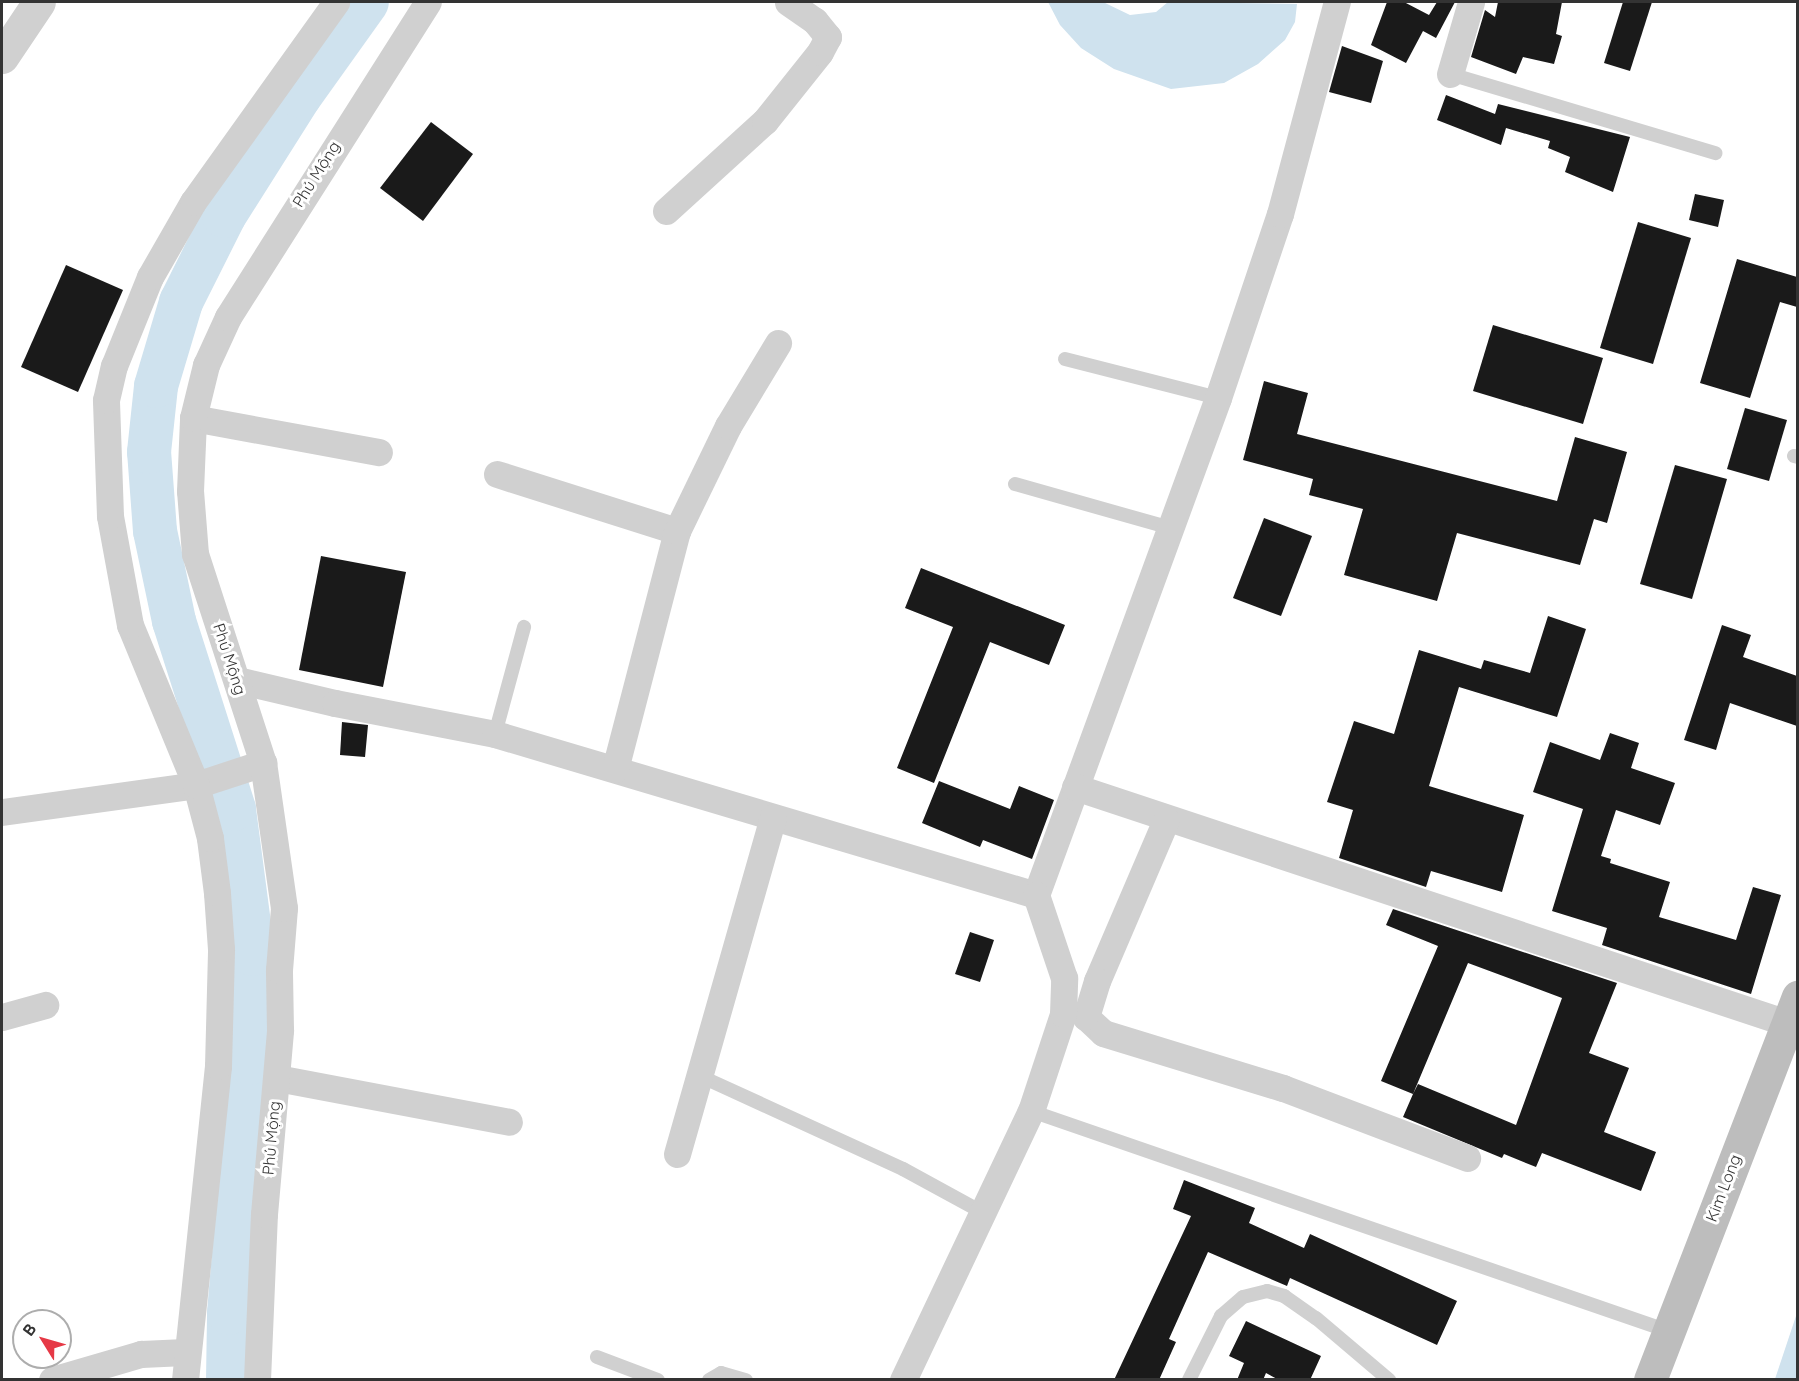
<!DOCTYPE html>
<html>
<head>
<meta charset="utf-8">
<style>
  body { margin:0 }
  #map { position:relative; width:1799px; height:1381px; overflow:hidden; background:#fff; font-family:Quicksand,sans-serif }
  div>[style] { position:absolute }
  .water>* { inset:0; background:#cfe2ee }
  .river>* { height:44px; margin:-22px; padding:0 22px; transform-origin:22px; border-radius:22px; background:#cfe2ee }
  .building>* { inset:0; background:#1a1a1a }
  .service>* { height:14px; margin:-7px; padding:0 7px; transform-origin:7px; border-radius:7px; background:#d0d0d0 }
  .minor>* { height:27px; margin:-13.5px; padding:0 13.5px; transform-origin:13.5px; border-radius:13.5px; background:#d0d0d0 }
  .tertiary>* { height:33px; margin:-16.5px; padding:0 16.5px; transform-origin:16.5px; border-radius:16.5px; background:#d0d0d0 }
  .secondary>* { height:33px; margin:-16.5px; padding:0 16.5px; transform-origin:16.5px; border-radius:16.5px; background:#bdbdbd }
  span { translate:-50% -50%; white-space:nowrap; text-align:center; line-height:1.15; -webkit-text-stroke:6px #fff; paint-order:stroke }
  .street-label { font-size:16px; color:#333 }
  .frame { position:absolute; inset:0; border:3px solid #333; pointer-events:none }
  .north { position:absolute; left:12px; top:1309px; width:60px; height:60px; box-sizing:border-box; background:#fff; border:2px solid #adadad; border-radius:50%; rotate:307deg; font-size:16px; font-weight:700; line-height:24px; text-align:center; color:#333 }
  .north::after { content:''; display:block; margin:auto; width:21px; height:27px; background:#e63946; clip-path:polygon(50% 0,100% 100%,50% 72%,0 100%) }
</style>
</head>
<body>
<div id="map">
  <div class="water">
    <div style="clip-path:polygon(1048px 2px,1103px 2px,1130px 15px,1156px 12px,1168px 2px,1297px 4px,1295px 22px,1285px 40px,1258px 64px,1224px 83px,1171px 89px,1114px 69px,1081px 48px,1060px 25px)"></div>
    <div style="clip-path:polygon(1797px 1313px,1797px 1379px,1775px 1379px)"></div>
  </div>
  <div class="river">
    <div style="left:228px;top:1380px;width:67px;rotate:-89.1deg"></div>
    <div style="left:229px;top:1313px;width:251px;rotate:-85.2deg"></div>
    <div style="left:250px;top:1063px;width:109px;rotate:-88.4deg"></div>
    <div style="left:253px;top:954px;width:146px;rotate:-97.5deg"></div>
    <div style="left:234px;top:809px;width:197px;rotate:-107.7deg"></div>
    <div style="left:174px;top:621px;width:92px;rotate:-101.9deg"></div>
    <div style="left:155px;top:531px;width:79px;rotate:-94.3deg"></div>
    <div style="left:149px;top:452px;width:66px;rotate:-83.9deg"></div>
    <div style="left:156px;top:386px;width:88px;rotate:-73.4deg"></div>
    <div style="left:181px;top:302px;width:96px;rotate:-63.4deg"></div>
    <div style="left:224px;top:216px;width:142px;rotate:-57.7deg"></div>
    <div style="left:300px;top:96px;width:115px;rotate:-54.5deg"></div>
  </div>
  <div class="building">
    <div style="clip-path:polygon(1387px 2px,1404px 2px,1429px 15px,1437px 2px,1455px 2px,1436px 38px,1423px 31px,1406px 63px,1371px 45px)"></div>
    <div style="clip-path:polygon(1498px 2px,1562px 2px,1556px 34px,1562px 36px,1554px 64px,1523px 57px,1516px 74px,1471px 57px,1485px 10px,1495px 17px)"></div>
    <div style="clip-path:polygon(1623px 2px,1652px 2px,1630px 71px,1604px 63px)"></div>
    <div style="clip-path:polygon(1342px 46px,1383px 61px,1371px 103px,1329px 92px)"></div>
    <div style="clip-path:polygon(1446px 95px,1495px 114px,1498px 104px,1630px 137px,1613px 192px,1565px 172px,1570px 157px,1548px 148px,1550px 141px,1506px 128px,1501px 145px,1437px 120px)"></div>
    <div style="clip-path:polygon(431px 122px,473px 154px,423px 221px,380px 188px)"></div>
    <div style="clip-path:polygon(1695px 194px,1724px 200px,1718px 227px,1689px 220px)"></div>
    <div style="clip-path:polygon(1638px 222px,1691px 238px,1653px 364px,1600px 348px)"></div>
    <div style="clip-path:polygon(1737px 259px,1797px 277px,1797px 307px,1780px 302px,1750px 398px,1700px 383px)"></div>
    <div style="clip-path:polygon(66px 265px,123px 290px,78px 392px,21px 367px)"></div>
    <div style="clip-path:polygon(1493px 325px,1603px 358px,1583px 424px,1473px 391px)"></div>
    <div style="clip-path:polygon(1264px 381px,1308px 393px,1297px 434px,1557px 501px,1575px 437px,1627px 452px,1607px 523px,1594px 519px,1580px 565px,1457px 533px,1437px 601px,1344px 575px,1363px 509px,1309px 495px,1313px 479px,1243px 460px)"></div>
    <div style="clip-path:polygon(1745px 408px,1787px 420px,1769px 481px,1727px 469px)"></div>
    <div style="clip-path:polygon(1675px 465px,1727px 479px,1692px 599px,1640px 584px)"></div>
    <div style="clip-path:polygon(1264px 518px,1312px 536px,1281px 616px,1233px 598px)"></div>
    <div style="clip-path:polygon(321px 556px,406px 572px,383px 687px,299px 670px)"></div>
    <div style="clip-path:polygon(921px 568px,1065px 625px,1049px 665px,990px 642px,934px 783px,897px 768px,953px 627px,905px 608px)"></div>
    <div style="clip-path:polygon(1548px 616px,1586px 629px,1557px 717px,1459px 687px,1429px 786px,1524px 815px,1502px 892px,1431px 871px,1426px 887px,1339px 858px,1353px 810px,1327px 802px,1354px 721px,1394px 734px,1419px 650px,1481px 669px,1484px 660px,1530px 673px)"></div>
    <div style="clip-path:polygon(1722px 625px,1751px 635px,1743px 657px,1797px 676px,1797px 726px,1730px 703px,1716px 750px,1684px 740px)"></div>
    <div style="clip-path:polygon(342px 722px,368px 725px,365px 757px,340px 755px)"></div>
    <div style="clip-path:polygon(1610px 733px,1639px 743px,1631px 768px,1675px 783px,1660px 825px,1616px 810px,1601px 856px,1611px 859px,1610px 863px,1670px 882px,1659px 917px,1736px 940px,1753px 887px,1781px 895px,1751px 994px,1602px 945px,1607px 928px,1552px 911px,1583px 809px,1533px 792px,1550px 742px,1600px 760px)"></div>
    <div style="clip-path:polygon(939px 781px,1010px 809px,1019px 786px,1054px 800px,1032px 859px,983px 840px,980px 847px,922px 823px)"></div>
    <div style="clip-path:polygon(evenodd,1393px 909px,1617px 983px,1589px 1053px,1629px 1068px,1604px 1132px,1656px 1152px,1641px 1191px,1542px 1153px,1536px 1167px,1504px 1154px,1502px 1158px,1403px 1117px,1413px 1094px,1381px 1081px,1438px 946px,1386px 925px,1393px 909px,1468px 963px,1562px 998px,1516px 1125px,1418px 1084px,1413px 1094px,1468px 963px)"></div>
    <div style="clip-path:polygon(970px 932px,994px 940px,980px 982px,955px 974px)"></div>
    <div style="clip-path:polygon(1184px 1180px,1255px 1208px,1249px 1223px,1304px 1248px,1310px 1234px,1457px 1301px,1437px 1345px,1290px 1278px,1287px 1286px,1208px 1252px,1169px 1339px,1176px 1342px,1159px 1380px,1114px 1380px,1191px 1216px,1173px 1209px)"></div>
    <div style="clip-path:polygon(1246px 1321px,1321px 1356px,1310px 1380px,1279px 1380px,1266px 1373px,1263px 1380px,1237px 1380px,1244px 1363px,1229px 1356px)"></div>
  </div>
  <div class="service">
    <div style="left:1450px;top:74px;width:277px;rotate:16.6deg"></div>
    <div style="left:1065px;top:359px;width:158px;rotate:14.3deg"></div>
    <div style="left:1794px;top:456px;width:4px;rotate:14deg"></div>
    <div style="left:1015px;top:484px;width:161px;rotate:15.8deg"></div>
    <div style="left:495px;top:734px;width:111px;rotate:-74.8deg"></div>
    <div style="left:700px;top:1076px;width:223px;rotate:24.6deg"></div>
    <div style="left:903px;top:1169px;width:90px;rotate:28.6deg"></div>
    <div style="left:1031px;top:1111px;width:674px;rotate:19.05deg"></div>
    <div style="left:597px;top:1357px;width:65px;rotate:20.7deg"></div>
    <div style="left:709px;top:1380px;width:14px;rotate:-30deg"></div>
    <div style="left:721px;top:1373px;width:26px;rotate:16deg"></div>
    <div style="left:1189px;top:1380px;width:72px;rotate:-63.4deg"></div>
    <div style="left:1221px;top:1316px;width:29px;rotate:-41deg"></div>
    <div style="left:1243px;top:1297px;width:25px;rotate:-14deg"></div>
    <div style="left:1267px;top:1291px;width:18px;rotate:16deg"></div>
    <div style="left:1284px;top:1296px;width:39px;rotate:35deg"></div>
    <div style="left:1316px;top:1318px;width:96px;rotate:40.3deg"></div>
  </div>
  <div class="minor">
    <div style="left:1450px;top:74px;width:75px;rotate:-73.7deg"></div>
    <div style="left:666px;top:211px;width:134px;rotate:-42.3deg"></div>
    <div style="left:765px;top:121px;width:88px;rotate:-51.4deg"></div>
    <div style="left:820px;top:52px;width:17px;rotate:-62deg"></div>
    <div style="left:828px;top:37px;width:21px;rotate:-129deg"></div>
    <div style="left:815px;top:21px;width:33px;rotate:-145deg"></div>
    <div style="left:193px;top:418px;width:189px;rotate:10.4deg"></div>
    <div style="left:497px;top:474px;width:189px;rotate:17.6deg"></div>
    <div style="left:237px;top:680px;width:101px;rotate:13.2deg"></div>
    <div style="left:335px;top:703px;width:163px;rotate:11deg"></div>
    <div style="left:495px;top:734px;width:564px;rotate:16.57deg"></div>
    <div style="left:1036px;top:895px;width:529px;rotate:-69.89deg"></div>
    <div style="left:1218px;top:398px;width:194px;rotate:-71.4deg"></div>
    <div style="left:1280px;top:214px;width:220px;rotate:-75deg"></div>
    <div style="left:615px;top:769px;width:246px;rotate:-75.4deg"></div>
    <div style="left:677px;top:531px;width:117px;rotate:-64.1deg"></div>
    <div style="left:728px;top:426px;width:97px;rotate:-58.9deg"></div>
    <div style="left:1075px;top:787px;width:750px;rotate:18.34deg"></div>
    <div style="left:2px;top:812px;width:196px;rotate:-7.9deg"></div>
    <div style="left:196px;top:785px;width:71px;rotate:-18.2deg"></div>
    <div style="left:1166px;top:820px;width:175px;rotate:113.2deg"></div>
    <div style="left:1097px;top:981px;width:38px;rotate:107deg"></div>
    <div style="left:1086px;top:1017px;width:23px;rotate:43deg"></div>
    <div style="left:1103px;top:1033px;width:188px;rotate:17deg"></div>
    <div style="left:1283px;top:1088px;width:197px;rotate:20.8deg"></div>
    <div style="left:2px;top:1017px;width:45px;rotate:-15.6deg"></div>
    <div style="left:277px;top:1078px;width:236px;rotate:10.7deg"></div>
    <div style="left:677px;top:1154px;width:350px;rotate:-74.1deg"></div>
    <div style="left:52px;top:1380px;width:93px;rotate:-16.3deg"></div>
    <div style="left:141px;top:1354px;width:44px;rotate:-2.6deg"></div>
    <div style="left:185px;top:1380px;width:316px;rotate:-84deg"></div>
    <div style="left:218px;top:1066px;width:117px;rotate:-88.5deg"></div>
    <div style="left:221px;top:949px;width:56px;rotate:-94.1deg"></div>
    <div style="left:217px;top:893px;width:55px;rotate:-97.3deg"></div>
    <div style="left:210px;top:838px;width:55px;rotate:-104.8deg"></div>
    <div style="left:196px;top:785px;width:173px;rotate:-112.4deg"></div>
    <div style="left:130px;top:625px;width:111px;rotate:-100.4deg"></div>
    <div style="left:110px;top:516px;width:116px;rotate:-92deg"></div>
    <div style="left:106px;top:400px;width:35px;rotate:-77deg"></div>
    <div style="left:114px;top:366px;width:96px;rotate:-68deg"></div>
    <div style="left:150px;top:277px;width:86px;rotate:-60.2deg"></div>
    <div style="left:193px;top:202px;width:246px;rotate:-54.4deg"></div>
    <div style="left:257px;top:1380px;width:166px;rotate:-87.6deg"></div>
    <div style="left:264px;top:1214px;width:185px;rotate:-85deg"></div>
    <div style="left:280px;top:1030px;width:60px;rotate:-91deg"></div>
    <div style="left:279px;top:970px;width:62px;rotate:-85.4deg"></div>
    <div style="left:284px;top:908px;width:147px;rotate:-98.2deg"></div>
    <div style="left:263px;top:763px;width:220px;rotate:-108deg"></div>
    <div style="left:195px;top:554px;width:63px;rotate:-94.5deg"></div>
    <div style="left:190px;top:491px;width:73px;rotate:-87.6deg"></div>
    <div style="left:193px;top:418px;width:55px;rotate:-76.2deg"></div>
    <div style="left:206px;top:365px;width:53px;rotate:-65.4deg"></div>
    <div style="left:228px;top:317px;width:373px;rotate:-57.6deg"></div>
    <div style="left:903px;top:1380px;width:298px;rotate:-64.6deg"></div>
    <div style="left:1031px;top:1111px;width:102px;rotate:-71.7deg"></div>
    <div style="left:1063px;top:1014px;width:36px;rotate:-88deg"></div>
    <div style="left:1064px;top:978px;width:88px;rotate:-108.6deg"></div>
  </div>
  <div class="tertiary">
    <div style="left:2px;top:57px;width:66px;rotate:-56.1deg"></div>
  </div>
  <div class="secondary">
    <div style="left:1650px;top:1380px;width:411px;rotate:-68.9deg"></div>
  </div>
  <div class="street-label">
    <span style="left:316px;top:174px;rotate:-58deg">Phú Mộng</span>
    <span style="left:230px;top:659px;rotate:72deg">Phú Mộng</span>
    <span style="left:271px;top:1138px;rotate:-85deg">Phú Mộng</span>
    <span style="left:1723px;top:1188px;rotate:-69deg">Kim Long</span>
  </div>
  <div class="frame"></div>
  <div class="north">B</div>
</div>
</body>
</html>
